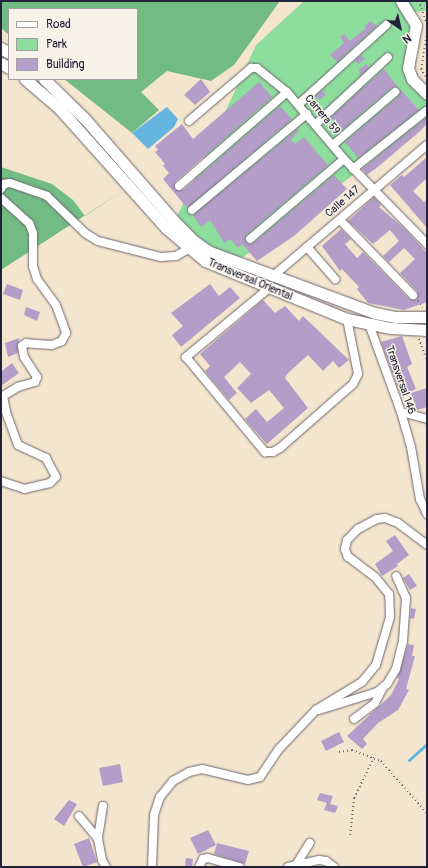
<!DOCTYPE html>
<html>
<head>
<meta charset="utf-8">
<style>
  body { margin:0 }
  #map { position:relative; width:428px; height:868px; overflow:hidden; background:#f4e5ce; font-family:Pangolin,sans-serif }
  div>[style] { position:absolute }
  .green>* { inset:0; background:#8ddd9d }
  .forest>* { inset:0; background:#72bc84 }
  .water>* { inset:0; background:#65b5e0 }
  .stream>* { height:3px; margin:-1.5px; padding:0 1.5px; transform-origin:1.5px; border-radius:1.5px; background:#65b5e0 }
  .building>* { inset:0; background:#b49dc9 }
  .path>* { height:1.5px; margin-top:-0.75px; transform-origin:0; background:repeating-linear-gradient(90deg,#6c666e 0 1px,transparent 0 4px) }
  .roads { filter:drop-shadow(0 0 1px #6c666e) drop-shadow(0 0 1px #6c666e) }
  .street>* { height:8px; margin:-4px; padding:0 4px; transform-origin:4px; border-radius:4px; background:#fff }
  .secondary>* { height:11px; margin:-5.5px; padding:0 5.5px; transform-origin:5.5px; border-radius:5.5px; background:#fff }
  span { translate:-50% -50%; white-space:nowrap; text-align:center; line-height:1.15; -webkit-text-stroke:3px #f7f3e8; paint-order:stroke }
  .street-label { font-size:11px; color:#22223b }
  .frame { position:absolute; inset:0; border:2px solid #22223b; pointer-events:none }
  .legend { position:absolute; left:8px; top:8px; width:130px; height:72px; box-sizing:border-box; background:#f7f3e8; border:1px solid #a29fa3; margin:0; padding:5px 7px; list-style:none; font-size:12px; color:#22223b }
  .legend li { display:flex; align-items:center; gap:8px; height:20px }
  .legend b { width:20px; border:1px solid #a29fa3 }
  .north { position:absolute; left:380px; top:8px; width:40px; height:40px; -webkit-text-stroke:3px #f7f3e8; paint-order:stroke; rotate:146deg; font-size:11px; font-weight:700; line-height:16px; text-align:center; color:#22223b }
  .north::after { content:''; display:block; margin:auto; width:14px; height:18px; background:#22223b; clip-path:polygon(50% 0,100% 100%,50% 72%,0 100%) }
</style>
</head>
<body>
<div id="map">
  <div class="green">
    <div style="clip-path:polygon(304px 1px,427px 1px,427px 11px,410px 12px,412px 68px,427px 93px,427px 120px,238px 261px,194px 239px,175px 221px,256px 45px)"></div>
  </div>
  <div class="forest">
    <div style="clip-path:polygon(1px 1px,280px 1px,234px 65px,211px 81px,167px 71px,141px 92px,159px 110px,132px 133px,64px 79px,137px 79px,137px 9px,9px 9px,9px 35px,1px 28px)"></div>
    <div style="clip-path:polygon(1px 167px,52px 184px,73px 200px,85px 216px,124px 190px,1px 270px)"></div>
  </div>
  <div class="water">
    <div style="clip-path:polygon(167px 107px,178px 119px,174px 127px,148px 149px,132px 133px)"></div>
  </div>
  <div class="stream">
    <div style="left:409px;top:760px;width:24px;rotate:-42deg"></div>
  </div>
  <div class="building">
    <div style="clip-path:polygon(370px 21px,377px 26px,337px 62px,330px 55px,344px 43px,340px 37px,344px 34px,350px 41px,366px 28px,365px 26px)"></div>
    <div style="clip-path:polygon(361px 55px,365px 59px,358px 64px,355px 60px)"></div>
    <div style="clip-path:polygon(366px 64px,369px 68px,360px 76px,359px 70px)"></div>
    <div style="clip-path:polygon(384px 69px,398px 87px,391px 88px,342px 130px,331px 117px)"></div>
    <div style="clip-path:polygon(201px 79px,210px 92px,195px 105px,184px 95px)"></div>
    <div style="clip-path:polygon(259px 82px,272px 97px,175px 182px,175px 190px,183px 190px,280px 106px,292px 119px,187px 208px,163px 179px,169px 173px,163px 166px,165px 164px,155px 152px,158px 150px,155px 146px,182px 124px,193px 139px)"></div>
    <div style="clip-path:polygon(400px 89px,419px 110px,358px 158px,345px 142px,399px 96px)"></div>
    <div style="clip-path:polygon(323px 90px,326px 95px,319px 100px,316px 96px)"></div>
    <div style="clip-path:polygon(427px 117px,427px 124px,419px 132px,379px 166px,367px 175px,362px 169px)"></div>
    <div style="clip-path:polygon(298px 129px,299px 131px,291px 140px,295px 144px,304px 137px,328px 165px,246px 235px,246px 242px,254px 243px,334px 175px,347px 189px,294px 236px,257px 261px,242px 244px,238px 248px,230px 239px,224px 243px,210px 220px,201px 227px,193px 215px)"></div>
    <div style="clip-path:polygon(427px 157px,427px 178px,413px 191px,424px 202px,427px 199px,427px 228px,390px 185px,402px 175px,404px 177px)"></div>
    <div style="clip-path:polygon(374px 197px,381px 205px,379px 207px,404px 228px,427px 253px,427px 302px,404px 310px,368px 303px,357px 289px,359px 287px,342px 269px,340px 271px,322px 246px,341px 229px,351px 239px,345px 244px,357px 258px,363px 252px,409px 299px,417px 299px,417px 291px,400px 273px,415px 259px,404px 248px,389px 262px,383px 256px,399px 241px,390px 230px,373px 244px,348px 221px)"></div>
    <div style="clip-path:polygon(7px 284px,23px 290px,20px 300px,3px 294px)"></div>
    <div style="clip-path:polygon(210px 284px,219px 296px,230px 287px,240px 298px,181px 347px,172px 335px,183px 326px,171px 313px)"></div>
    <div style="clip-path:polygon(263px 300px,275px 313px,285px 306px,299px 321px,303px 316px,349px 360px,339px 368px,333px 361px,323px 371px,308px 355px,287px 374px,285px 378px,308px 408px,267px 444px,245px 419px,256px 409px,267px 422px,284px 408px,269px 390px,251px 403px,237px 388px,251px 374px,240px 362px,224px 377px,237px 393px,229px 400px,205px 371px,210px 366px,200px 354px)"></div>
    <div style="clip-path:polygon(26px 307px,40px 312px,37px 321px,24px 315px)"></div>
    <div style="clip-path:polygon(402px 336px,412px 364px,407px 367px,416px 389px,401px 396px,381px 342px)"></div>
    <div style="clip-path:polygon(19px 338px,18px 353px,8px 357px,5px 343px)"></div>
    <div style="clip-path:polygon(12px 363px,19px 373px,1px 386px,1px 372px)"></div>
    <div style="clip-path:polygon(427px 388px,427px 407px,417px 410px,411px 393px)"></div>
    <div style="clip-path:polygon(395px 535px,409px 555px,397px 564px,398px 566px,382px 576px,375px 564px,393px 551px,386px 541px)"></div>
    <div style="clip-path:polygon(409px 574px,417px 586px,410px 590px,403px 578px)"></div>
    <div style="clip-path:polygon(411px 608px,416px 609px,414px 619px,410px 618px)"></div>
    <div style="clip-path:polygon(408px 644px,414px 645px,412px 656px,415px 656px,406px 689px,409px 690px,398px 710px,378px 723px,363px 739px,367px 744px,362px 749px,347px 736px,391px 695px,399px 679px,397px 678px)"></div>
    <div style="clip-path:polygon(339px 732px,344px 742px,326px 751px,321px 741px)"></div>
    <div style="clip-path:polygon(120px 764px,123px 782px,103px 786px,99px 768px)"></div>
    <div style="clip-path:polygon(320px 793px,333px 796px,330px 804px,338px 806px,335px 813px,324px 810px,327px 803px,317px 800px)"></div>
    <div style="clip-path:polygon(69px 800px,77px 804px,64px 826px,54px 819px)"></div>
    <div style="clip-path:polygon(208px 830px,216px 845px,198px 854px,190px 838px)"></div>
    <div style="clip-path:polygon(89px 838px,97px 862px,83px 867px,74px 844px)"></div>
    <div style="clip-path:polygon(217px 843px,249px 851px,245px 864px,214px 854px)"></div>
    <div style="clip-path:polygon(186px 858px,193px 859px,192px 867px,185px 866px)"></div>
  </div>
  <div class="path">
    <div style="left:419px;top:1px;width:24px;rotate:71deg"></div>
    <div style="left:425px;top:77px;width:9px;rotate:-117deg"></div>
    <div style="left:421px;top:69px;width:37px;rotate:-81deg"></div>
    <div style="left:418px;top:301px;width:8px;rotate:50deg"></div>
    <div style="left:419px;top:339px;width:22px;rotate:69deg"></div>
    <div style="left:339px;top:752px;width:13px;rotate:-9deg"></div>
    <div style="left:352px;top:750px;width:31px;rotate:21deg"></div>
    <div style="left:381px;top:761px;width:69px;rotate:48.5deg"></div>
    <div style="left:350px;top:835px;width:37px;rotate:-84deg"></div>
    <div style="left:354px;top:798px;width:46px;rotate:-64deg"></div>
  </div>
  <div class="roads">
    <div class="street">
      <div style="left:299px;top:104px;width:118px;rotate:-42.2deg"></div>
      <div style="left:189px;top:121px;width:82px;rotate:-40.5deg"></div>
      <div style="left:251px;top:68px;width:6px"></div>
      <div style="left:257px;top:68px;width:38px;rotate:39deg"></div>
      <div style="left:287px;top:92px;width:88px;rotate:49.6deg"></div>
      <div style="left:344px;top:159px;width:119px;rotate:45.7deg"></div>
      <div style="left:316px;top:124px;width:98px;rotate:-42.9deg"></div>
      <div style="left:333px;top:145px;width:82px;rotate:-40.5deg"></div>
      <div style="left:353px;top:169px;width:93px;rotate:-38.5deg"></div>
      <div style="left:179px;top:186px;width:143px;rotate:-41deg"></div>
      <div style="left:1px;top:189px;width:6px;rotate:-59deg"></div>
      <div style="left:4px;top:184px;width:6px;rotate:-9deg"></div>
      <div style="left:10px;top:183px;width:39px;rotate:19deg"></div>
      <div style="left:47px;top:196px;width:53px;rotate:44.2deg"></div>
      <div style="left:85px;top:233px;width:15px;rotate:32deg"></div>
      <div style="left:98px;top:241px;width:65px;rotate:14.3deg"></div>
      <div style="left:161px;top:257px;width:15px;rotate:-4deg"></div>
      <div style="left:176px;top:256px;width:14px;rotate:-30deg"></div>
      <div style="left:1px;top:198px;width:38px;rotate:42deg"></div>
      <div style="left:29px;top:223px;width:11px;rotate:68deg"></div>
      <div style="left:33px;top:233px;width:33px;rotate:90deg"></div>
      <div style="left:33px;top:266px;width:14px;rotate:73deg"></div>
      <div style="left:37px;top:279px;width:32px;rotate:54deg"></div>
      <div style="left:56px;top:305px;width:30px;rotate:70deg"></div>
      <div style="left:66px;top:333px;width:9px;rotate:117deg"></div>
      <div style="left:62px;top:341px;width:11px;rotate:158deg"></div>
      <div style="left:52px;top:345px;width:26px;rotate:-176deg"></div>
      <div style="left:26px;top:343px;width:5px;rotate:143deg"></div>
      <div style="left:22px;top:346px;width:11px;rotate:80deg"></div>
      <div style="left:24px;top:357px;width:24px;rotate:57deg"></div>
      <div style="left:37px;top:377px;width:5px;rotate:112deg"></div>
      <div style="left:35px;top:382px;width:18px;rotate:164deg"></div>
      <div style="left:18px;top:387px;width:17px;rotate:149deg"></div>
      <div style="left:3px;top:396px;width:16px;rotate:79deg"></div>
      <div style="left:6px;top:412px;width:35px;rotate:70deg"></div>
      <div style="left:18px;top:445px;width:31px;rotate:25deg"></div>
      <div style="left:46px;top:458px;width:21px;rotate:62deg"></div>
      <div style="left:56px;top:477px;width:8px;rotate:135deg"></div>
      <div style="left:50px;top:483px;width:26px;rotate:167deg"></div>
      <div style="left:25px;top:489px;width:25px;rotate:-162deg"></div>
      <div style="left:192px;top:210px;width:150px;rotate:-39.9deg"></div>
      <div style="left:340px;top:220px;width:105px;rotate:45.8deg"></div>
      <div style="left:250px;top:239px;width:123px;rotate:-40.4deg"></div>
      <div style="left:307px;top:247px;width:43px;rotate:48.8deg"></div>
      <div style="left:273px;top:276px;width:202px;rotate:-40.4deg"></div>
      <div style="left:268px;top:289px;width:107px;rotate:140.3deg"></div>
      <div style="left:186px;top:357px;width:124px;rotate:50.3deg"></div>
      <div style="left:265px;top:452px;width:8px"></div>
      <div style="left:273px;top:452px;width:8px;rotate:-30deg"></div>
      <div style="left:280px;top:448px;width:97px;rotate:-41.2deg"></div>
      <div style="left:353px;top:384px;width:11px;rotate:-63deg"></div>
      <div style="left:358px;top:374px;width:56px;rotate:-101.3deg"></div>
      <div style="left:369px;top:324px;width:94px;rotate:70deg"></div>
      <div style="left:401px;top:412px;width:36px;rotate:74deg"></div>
      <div style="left:411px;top:447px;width:53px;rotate:80.2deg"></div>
      <div style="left:420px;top:499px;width:17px;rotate:65deg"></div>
      <div style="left:401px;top:412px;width:27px;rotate:15deg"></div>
      <div style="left:319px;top:710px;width:61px;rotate:-17.2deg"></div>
      <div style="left:377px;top:692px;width:13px;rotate:-39deg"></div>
      <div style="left:387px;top:684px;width:17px;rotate:-59deg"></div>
      <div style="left:396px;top:669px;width:29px;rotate:-76deg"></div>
      <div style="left:403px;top:641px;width:43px;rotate:-86deg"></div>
      <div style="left:406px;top:598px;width:24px;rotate:-114deg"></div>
      <div style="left:354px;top:719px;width:26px;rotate:-37deg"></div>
      <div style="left:375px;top:703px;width:18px;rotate:-63deg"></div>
      <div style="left:103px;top:806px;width:33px;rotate:99deg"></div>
      <div style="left:98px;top:839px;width:21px;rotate:79deg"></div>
      <div style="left:102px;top:860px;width:8px;rotate:60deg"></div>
      <div style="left:79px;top:816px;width:30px;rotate:50deg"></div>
      <div style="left:296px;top:865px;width:26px;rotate:-58deg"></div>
      <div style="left:152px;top:867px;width:52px;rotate:-87.8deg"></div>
      <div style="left:154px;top:815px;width:19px;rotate:-72deg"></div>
      <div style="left:160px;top:797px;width:21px;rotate:-51deg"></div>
      <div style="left:173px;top:781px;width:18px;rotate:-29deg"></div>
      <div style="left:189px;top:772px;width:13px;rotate:-13deg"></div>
      <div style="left:202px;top:769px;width:47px;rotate:13.4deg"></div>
      <div style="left:248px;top:780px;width:12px;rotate:-14deg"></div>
      <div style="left:260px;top:777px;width:34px;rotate:-56deg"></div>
      <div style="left:279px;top:749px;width:54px;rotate:-46.5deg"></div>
      <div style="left:316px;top:710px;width:54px;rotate:-31.3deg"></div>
      <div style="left:362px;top:682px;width:22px;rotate:-51deg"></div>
      <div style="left:376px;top:665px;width:50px;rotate:-73.7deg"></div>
      <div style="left:390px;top:617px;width:23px;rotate:-92deg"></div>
      <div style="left:389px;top:594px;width:22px;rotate:-129deg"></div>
      <div style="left:375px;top:577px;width:34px;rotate:-143deg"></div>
      <div style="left:348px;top:557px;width:9px;rotate:-111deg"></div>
      <div style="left:345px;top:549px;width:9px;rotate:-77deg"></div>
      <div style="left:347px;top:540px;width:16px;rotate:-45deg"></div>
      <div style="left:358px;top:529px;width:21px;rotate:-28deg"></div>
      <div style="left:377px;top:519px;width:8px;rotate:-7deg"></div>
      <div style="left:385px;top:518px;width:14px;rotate:21deg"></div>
      <div style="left:398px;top:523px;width:36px;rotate:37deg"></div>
      <div style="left:199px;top:867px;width:9px;rotate:-63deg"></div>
      <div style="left:203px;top:859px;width:5px;rotate:-11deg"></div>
      <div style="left:208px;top:858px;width:33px;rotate:16deg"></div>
      <div style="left:288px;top:867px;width:32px;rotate:-13deg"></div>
      <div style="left:319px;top:860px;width:7px;rotate:8deg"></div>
      <div style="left:326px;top:861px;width:10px;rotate:37deg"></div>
    </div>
    <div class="secondary">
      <div style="left:401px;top:1px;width:28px;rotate:58deg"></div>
      <div style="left:416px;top:25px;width:44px;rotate:100.5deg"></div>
      <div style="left:408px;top:68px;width:12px;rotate:70deg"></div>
      <div style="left:412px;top:79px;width:21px;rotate:45deg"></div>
      <div style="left:1px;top:48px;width:9px;rotate:32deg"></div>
      <div style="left:1px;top:63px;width:9px;rotate:32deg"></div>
      <div style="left:25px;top:79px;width:45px;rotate:40.5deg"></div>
      <div style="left:59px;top:108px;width:161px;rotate:48.3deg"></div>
      <div style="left:166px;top:228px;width:51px;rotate:40.2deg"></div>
      <div style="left:205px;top:261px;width:153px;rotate:22.2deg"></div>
      <div style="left:347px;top:319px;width:45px;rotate:11.6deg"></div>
      <div style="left:391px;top:328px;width:36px;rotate:3deg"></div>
      <div style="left:44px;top:79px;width:57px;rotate:44.3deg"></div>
      <div style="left:85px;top:119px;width:135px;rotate:48.9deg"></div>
      <div style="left:174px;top:221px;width:28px;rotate:45deg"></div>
      <div style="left:194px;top:241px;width:19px;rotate:35deg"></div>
      <div style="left:210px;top:252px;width:176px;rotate:20.3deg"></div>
      <div style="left:375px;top:313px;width:20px;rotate:11deg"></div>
      <div style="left:395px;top:317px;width:32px"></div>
    </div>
  </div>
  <div class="street-label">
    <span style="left:322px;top:115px;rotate:50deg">Carrera 59</span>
    <span style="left:343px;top:202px;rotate:-41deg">Calle 147</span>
    <span style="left:250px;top:280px;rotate:23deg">Transversal Oriental</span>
    <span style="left:400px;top:380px;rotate:71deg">Transversal 146</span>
  </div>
  <div class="frame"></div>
  <ul class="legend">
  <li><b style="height:5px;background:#fff"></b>Road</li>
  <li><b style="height:11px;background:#8ddd9d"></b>Park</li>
  <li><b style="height:11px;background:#b49dc9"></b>Building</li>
  </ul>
  <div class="north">N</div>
</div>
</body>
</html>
